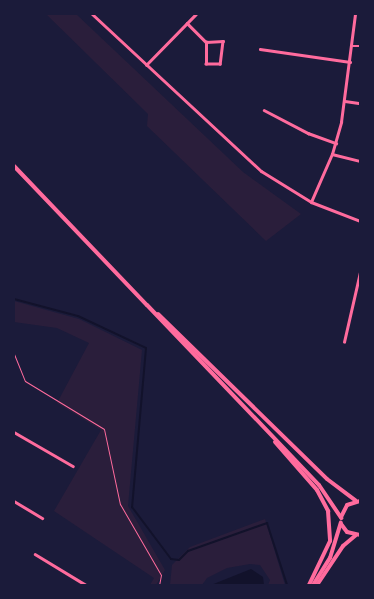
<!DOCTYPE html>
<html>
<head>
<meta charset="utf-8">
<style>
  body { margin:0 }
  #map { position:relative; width:374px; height:599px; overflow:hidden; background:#1b1b3a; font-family:Manrope,sans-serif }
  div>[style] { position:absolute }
  .green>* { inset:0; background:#2a1e3b }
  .water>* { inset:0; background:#12122b }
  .stream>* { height:2px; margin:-1px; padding:0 1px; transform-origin:1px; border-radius:1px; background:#12122b }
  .path>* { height:1px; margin:-0.5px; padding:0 0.5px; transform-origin:0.5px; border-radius:0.5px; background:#ff6b9d }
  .minor>* { height:2.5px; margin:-1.25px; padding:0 1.25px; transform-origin:1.25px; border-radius:1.25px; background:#ff6b9d }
  .tertiary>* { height:3px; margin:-1.5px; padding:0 1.5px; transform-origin:1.5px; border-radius:1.5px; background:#ff6b9d }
  .primary>* { height:4px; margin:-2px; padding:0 2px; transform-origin:2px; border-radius:2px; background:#ff6b9d }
  .trunk>* { height:4px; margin:-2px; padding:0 2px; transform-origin:2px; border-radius:2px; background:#ff6b9d }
  span { translate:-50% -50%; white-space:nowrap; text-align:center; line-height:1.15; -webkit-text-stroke:4px #1b1b3a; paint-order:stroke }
  .frame { position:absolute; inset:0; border:15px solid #1b1b3a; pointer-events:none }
</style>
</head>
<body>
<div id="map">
  <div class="green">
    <div style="clip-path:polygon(46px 14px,76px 14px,243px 172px,301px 214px,266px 241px,147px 126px,148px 114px)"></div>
    <div style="clip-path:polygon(14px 301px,79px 319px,142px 350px,128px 506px,165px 570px,156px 585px,150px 585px,154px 578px,54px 511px,101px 430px,57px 403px,89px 343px,57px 328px,14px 322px)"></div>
    <div style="clip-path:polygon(265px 519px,285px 585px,268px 585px,270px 580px,260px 565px,250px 564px,227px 568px,207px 578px,202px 585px,170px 585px,172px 565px,190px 547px)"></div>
  </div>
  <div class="water">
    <div style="clip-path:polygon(251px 569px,263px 577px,264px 585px,211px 585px)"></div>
  </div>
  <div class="stream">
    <div style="left:14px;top:299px;width:66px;rotate:14.9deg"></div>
    <div style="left:78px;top:316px;width:75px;rotate:25.2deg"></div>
    <div style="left:146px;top:348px;width:160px;rotate:95deg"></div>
    <div style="left:132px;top:507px;width:65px;rotate:53.1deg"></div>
    <div style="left:171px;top:559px;width:8px;rotate:7deg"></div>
    <div style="left:179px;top:560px;width:13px;rotate:-45deg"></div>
    <div style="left:188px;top:551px;width:84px;rotate:-19.5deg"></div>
    <div style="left:267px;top:523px;width:65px;rotate:72.1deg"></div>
  </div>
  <div class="path">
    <div style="left:14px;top:354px;width:29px;rotate:68deg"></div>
    <div style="left:25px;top:381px;width:92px;rotate:31.3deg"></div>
    <div style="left:104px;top:429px;width:77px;rotate:78deg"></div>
    <div style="left:120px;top:504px;width:82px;rotate:60deg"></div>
    <div style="left:161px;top:575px;width:10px;rotate:101deg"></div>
  </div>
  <div class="minor">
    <div style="left:187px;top:23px;width:27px;rotate:45deg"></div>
    <div style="left:206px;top:42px;width:17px;rotate:-3deg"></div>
    <div style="left:223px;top:41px;width:23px;rotate:97deg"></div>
    <div style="left:220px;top:64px;width:14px;rotate:180deg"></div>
    <div style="left:206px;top:64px;width:22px;rotate:-90deg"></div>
    <div style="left:352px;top:46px;width:8px"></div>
    <div style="left:260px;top:49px;width:91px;rotate:8.2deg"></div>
    <div style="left:146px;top:65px;width:71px;rotate:-45.6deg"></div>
    <div style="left:345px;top:101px;width:15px;rotate:8deg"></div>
    <div style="left:264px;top:110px;width:50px;rotate:27.6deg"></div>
    <div style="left:308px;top:133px;width:30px;rotate:20deg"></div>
    <div style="left:332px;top:154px;width:29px;rotate:14deg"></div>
    <div style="left:311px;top:202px;width:52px;rotate:-66.4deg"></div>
    <div style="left:332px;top:154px;width:33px;rotate:-74deg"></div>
    <div style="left:341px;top:122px;width:109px;rotate:-82.6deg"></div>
    <div style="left:344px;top:342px;width:72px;rotate:-77.1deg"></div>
    <div style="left:14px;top:432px;width:68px;rotate:30deg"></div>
    <div style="left:14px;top:501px;width:33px;rotate:31deg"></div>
    <div style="left:35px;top:554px;width:60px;rotate:31.3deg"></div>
  </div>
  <div class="tertiary">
    <div style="left:92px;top:14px;width:231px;rotate:42.9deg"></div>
    <div style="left:261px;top:171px;width:59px;rotate:31.8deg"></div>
    <div style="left:311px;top:202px;width:53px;rotate:21.2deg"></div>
  </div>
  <div class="primary">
    <div style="left:147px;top:305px;width:249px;rotate:46.3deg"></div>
    <div style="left:319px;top:485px;width:40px;rotate:56deg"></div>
    <div style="left:158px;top:314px;width:236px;rotate:44.3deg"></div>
    <div style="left:327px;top:479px;width:36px;rotate:37deg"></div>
    <div style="left:275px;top:442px;width:64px;rotate:48.8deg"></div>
    <div style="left:317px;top:490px;width:24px;rotate:62deg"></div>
    <div style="left:328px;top:511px;width:30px;rotate:86deg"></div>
    <div style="left:330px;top:541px;width:49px;rotate:115.5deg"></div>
    <div style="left:341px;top:517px;width:13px;rotate:-63deg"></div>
    <div style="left:347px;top:505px;width:14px;rotate:-17deg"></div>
    <div style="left:341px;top:524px;width:10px;rotate:53deg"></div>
    <div style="left:347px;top:532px;width:13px;rotate:13deg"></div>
    <div style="left:313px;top:585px;width:32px;rotate:-58deg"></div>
    <div style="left:330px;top:558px;width:37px;rotate:-73deg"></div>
    <div style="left:317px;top:585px;width:47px;rotate:-56.3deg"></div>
    <div style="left:343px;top:546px;width:17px;rotate:-40deg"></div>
  </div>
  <div class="trunk">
    <div style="left:14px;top:166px;width:192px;rotate:46.3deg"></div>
  </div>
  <div class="frame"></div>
</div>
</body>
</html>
